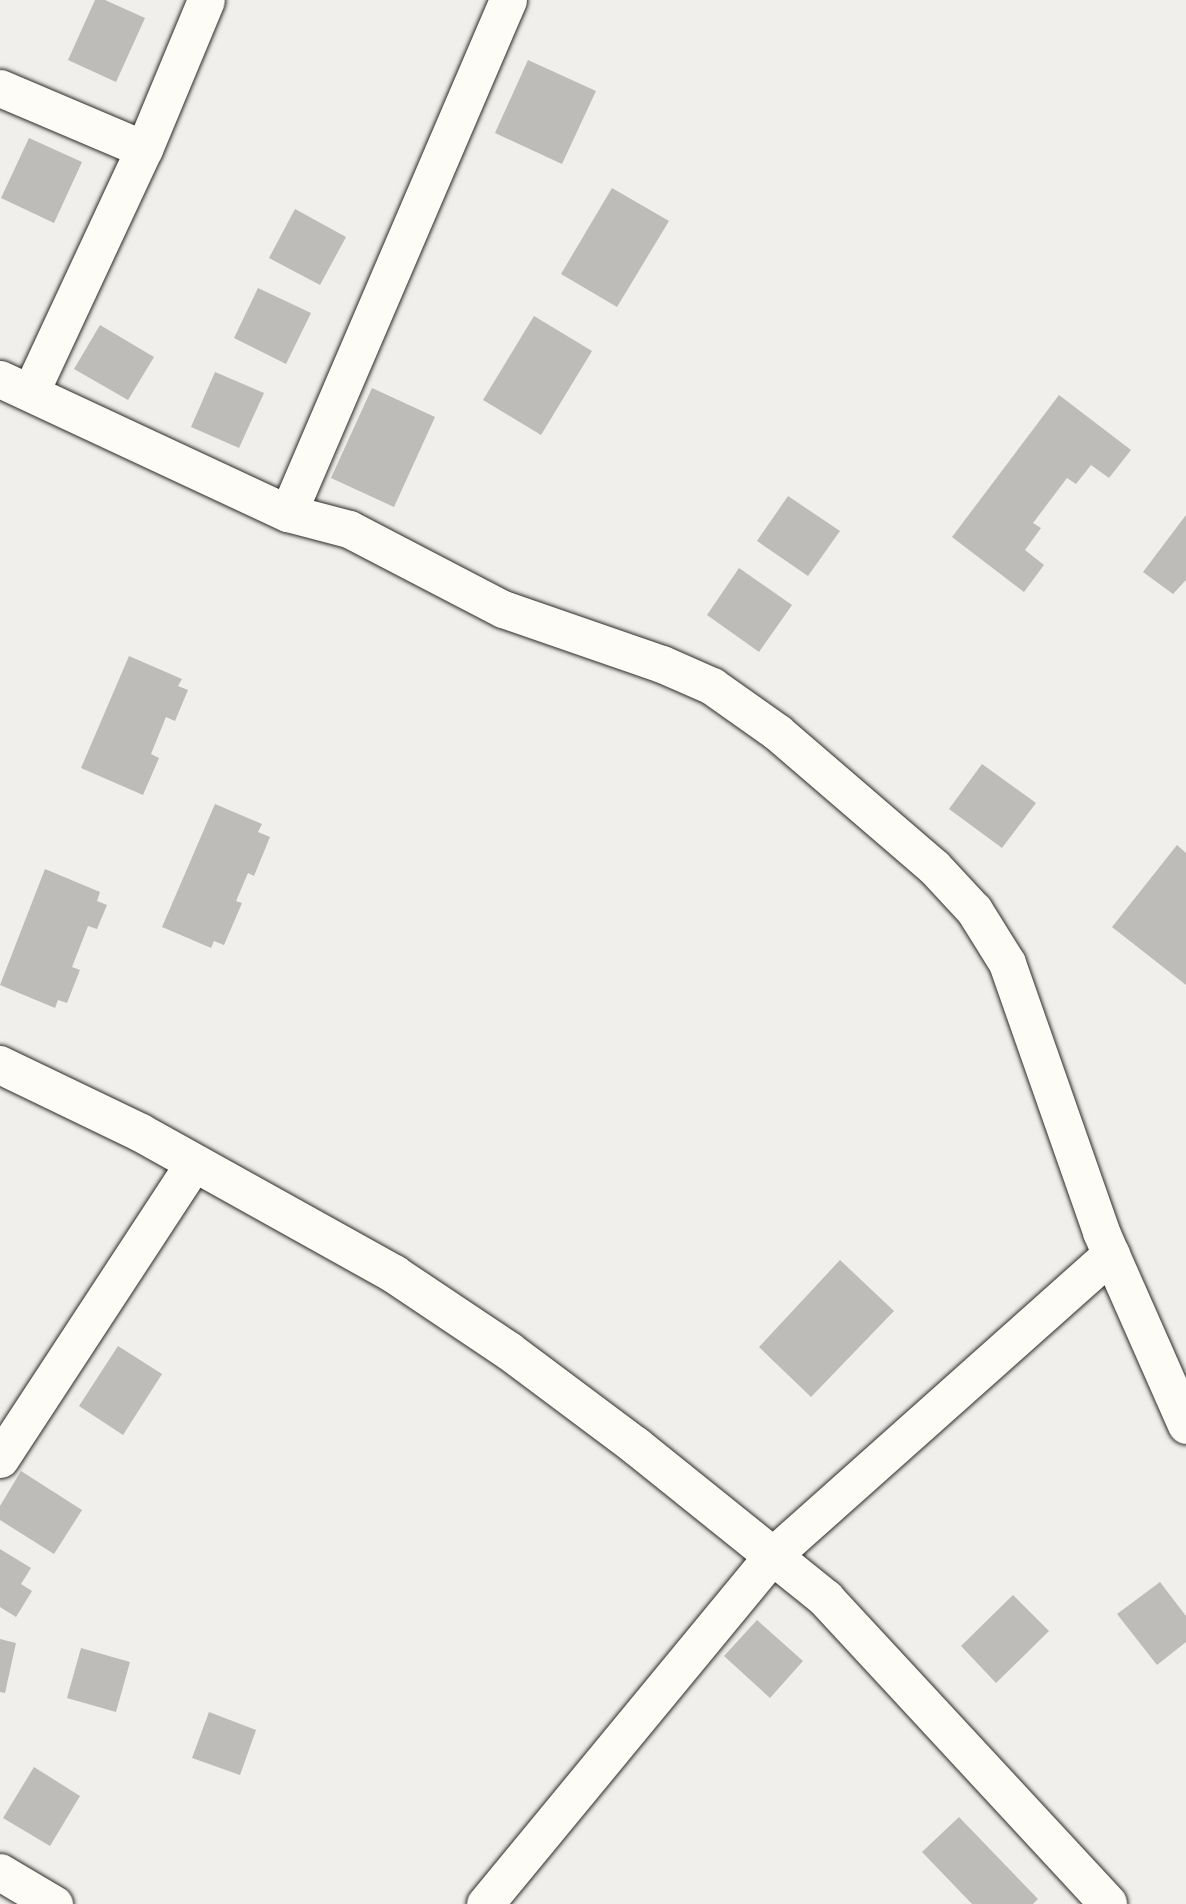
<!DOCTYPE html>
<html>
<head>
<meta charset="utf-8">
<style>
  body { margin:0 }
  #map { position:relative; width:1186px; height:1904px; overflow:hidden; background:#f0efeb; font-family:Mali,sans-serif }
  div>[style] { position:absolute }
  .building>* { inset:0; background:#bdbcb8 }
  .roads { filter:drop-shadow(0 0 2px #2b2b2b) drop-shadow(0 0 2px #2b2b2b) }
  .street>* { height:37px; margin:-18.5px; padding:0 18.5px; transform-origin:18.5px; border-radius:18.5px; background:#fdfcf7 }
  .secondary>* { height:38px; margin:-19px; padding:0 19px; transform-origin:19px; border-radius:19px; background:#fdfcf7 }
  span { translate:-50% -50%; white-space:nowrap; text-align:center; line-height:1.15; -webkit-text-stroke:6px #fdfcf7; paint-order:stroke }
</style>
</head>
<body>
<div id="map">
  <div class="building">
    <div style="clip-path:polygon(95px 0,105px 0,145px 18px,116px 82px,68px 60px)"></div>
    <div style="clip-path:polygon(528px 60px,596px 91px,562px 164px,495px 133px)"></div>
    <div style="clip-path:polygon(29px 138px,82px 162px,54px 223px,1px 198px)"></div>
    <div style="clip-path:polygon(612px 188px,669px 221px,617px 307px,561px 274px)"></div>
    <div style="clip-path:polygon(295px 209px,346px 237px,320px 285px,269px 258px)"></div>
    <div style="clip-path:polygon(258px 288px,311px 313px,286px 364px,234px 338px)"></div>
    <div style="clip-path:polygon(534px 316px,592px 351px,541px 435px,483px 400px)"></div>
    <div style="clip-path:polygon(100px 325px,154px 357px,128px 400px,74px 369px)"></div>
    <div style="clip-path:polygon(215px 372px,264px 393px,239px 448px,191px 427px)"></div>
    <div style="clip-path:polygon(372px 388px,435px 417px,394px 507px,331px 478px)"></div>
    <div style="clip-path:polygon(1059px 395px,1131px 450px,1109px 478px,1091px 465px,1076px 484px,1067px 478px,1033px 523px,1041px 528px,1025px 550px,1044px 565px,1024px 592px,952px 537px)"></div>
    <div style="clip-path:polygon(788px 496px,840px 531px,808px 576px,757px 541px)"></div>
    <div style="clip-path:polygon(1186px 515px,1186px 580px,1173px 594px,1143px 572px)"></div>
    <div style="clip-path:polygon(739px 568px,792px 605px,759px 652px,707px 615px)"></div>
    <div style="clip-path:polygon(129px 656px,182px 679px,178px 686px,188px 690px,175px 721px,166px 717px,151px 754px,159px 758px,143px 795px,81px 768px)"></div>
    <div style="clip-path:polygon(982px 764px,1036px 803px,1002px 848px,949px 809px)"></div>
    <div style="clip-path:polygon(215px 804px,262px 824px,258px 832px,270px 837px,254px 876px,248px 873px,236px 901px,242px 903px,224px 945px,214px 941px,211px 948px,162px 927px)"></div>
    <div style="clip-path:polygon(1177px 845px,1186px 853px,1186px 985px,1112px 927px)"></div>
    <div style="clip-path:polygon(45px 869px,100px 892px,97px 901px,107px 905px,97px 929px,88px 926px,72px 967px,80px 970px,67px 1003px,58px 1000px,55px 1008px,0 985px)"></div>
    <div style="clip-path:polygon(840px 1260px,894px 1311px,811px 1397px,759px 1347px)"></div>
    <div style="clip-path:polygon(118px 1346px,162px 1374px,123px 1435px,79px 1406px)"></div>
    <div style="clip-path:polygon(21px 1471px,82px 1510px,54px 1554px,0 1520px,0 1506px)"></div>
    <div style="clip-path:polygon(0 1549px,31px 1568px,21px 1584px,32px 1591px,16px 1617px,0 1607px)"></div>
    <div style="clip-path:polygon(1160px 1582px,1186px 1616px,1186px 1642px,1157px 1665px,1117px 1614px)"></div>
    <div style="clip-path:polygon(1013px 1595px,1049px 1631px,996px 1683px,961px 1646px)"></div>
    <div style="clip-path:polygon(757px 1620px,803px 1661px,770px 1698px,724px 1656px)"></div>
    <div style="clip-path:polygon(0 1639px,16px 1643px,5px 1693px,0 1692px)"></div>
    <div style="clip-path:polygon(81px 1648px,130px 1662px,116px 1712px,67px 1698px)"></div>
    <div style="clip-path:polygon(209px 1712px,256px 1730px,240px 1775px,192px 1758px)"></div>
    <div style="clip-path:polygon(34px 1767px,80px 1796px,50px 1846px,3px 1818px)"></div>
    <div style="clip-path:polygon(959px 1817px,1038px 1899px,1033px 1904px,972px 1904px,922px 1852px)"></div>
  </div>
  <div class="roads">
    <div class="street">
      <div style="left:0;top:88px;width:156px;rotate:23deg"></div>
      <div style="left:0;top:379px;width:318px;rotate:25deg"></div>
      <div style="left:288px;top:513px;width:63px;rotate:14.7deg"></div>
      <div style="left:349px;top:529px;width:174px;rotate:27.5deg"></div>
      <div style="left:503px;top:609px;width:168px;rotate:19.1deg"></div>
      <div style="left:662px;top:664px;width:55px;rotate:23.7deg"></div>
      <div style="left:712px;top:686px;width:80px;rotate:35.3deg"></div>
      <div style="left:777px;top:732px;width:207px;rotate:40.7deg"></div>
      <div style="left:934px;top:867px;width:59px;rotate:47.1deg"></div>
      <div style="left:974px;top:910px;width:62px;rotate:58.1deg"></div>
      <div style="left:1007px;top:963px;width:285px;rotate:70.7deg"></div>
      <div style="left:1101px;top:1232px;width:211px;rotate:66.2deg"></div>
      <div style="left:31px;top:391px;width:267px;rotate:-65deg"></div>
      <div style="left:144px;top:149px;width:161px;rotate:-67.4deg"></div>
      <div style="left:288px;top:513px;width:558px;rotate:-66.79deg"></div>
      <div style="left:0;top:1459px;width:354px;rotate:-56.8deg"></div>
      <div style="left:0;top:1872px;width:63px;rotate:30.7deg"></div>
      <div style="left:485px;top:1904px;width:451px;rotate:-50.5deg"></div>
      <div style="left:772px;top:1556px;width:454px;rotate:-41.7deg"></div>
    </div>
    <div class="secondary">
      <div style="left:0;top:1065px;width:157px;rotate:25.7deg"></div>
      <div style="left:141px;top:1133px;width:290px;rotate:29.1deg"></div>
      <div style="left:394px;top:1274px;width:138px;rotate:33.8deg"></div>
      <div style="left:509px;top:1351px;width:159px;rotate:36.8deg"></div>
      <div style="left:636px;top:1446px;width:244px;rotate:38.8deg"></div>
      <div style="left:826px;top:1599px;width:415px;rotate:47.2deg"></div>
    </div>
  </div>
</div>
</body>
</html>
